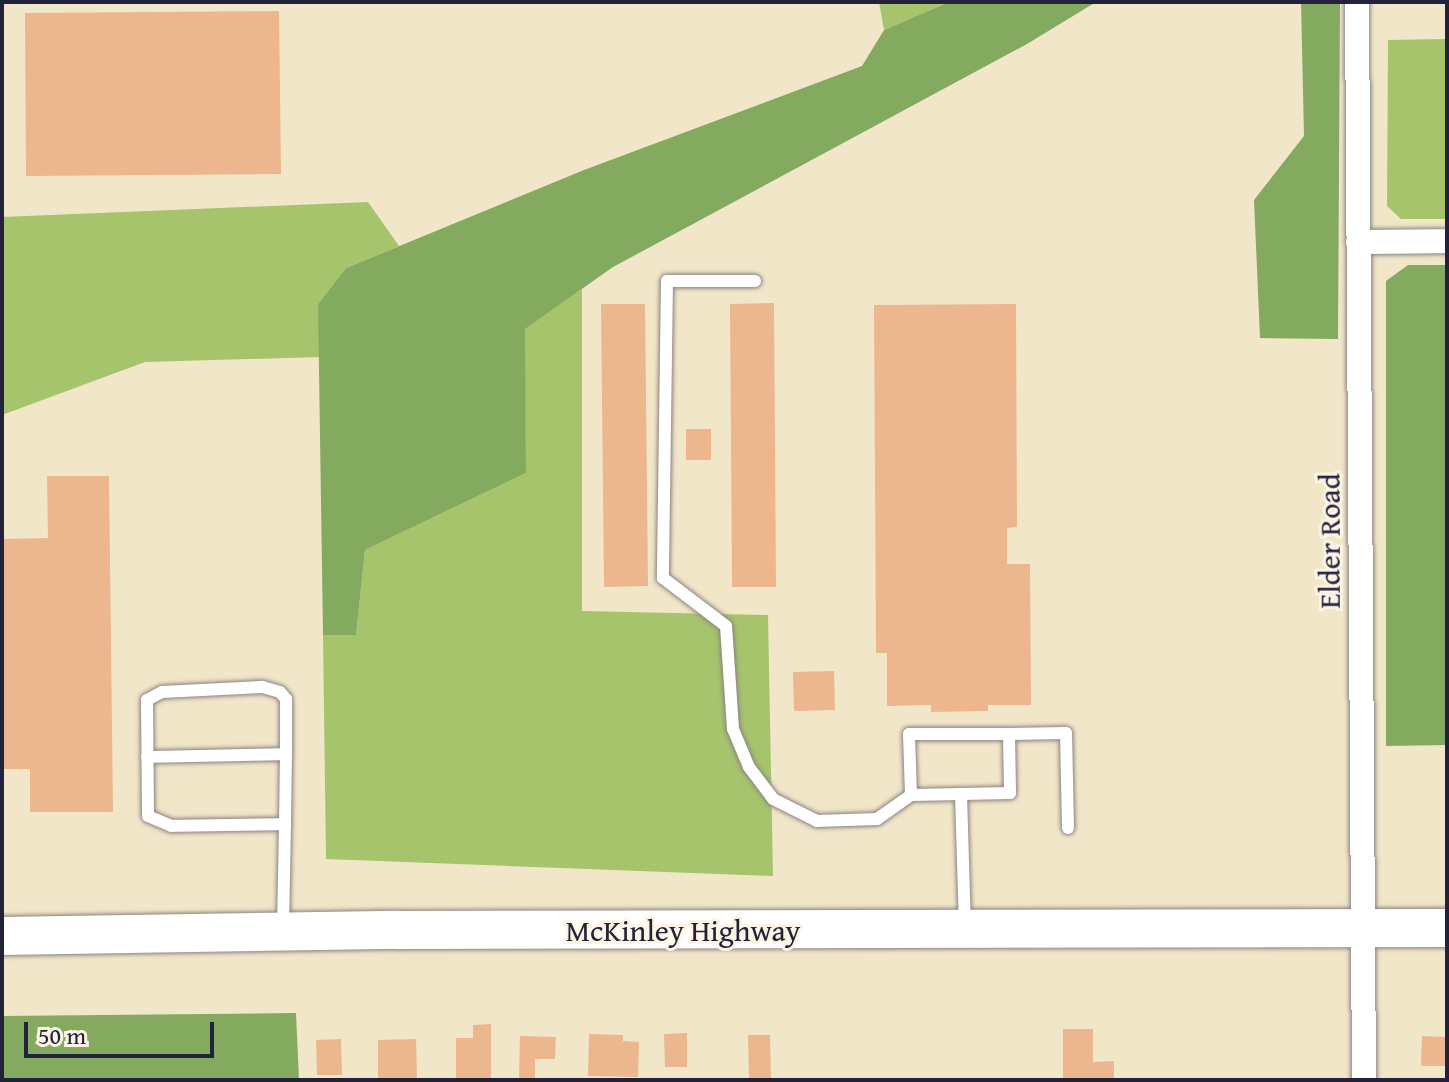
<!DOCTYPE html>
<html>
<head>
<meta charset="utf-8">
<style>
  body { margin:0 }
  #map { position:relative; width:1449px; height:1082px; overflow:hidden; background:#f2e6c9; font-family:"Gentium Book Plus",serif }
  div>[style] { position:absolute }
  .green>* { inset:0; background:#a5c46c }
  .forest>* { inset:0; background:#84aa60 }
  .building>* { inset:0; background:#ecb68f }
  .roads { filter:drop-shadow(0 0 2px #8a8482) drop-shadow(0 0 2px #8a8482) }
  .lane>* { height:12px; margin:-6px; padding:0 6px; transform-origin:6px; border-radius:6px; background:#fff }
  .street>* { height:24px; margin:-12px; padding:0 12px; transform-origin:12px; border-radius:12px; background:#fff }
  .primary>* { height:38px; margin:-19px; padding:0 19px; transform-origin:19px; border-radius:19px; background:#fff }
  span { translate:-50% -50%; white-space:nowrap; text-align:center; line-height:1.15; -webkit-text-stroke:6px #fcf5e5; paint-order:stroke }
  .street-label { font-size:30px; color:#22223b }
  .frame { position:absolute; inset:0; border:4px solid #22223b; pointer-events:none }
  .scale { position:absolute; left:24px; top:1022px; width:190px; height:36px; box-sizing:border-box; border:4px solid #22223b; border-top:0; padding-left:10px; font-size:24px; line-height:28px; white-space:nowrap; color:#22223b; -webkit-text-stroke:6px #fcf5e5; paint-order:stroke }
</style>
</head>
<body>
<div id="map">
  <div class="green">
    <div style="clip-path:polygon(879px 2px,949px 2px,884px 30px)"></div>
    <div style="clip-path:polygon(1447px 39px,1447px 219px,1401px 219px,1387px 206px,1388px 40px)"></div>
    <div style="clip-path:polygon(368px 202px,399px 246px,346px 268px,318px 304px,321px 357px,145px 362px,2px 415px,2px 217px)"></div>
    <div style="clip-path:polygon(582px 289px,582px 611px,768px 615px,773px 876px,326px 859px,323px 635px,356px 634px,365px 550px,526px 473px,524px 329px)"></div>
  </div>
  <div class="forest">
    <div style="clip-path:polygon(949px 2px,1096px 2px,1027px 44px,613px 267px,525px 329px,526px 473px,365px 550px,356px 635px,323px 635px,318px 304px,346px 268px,584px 170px,862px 66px,884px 30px)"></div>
    <div style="clip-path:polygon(1301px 2px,1340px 2px,1338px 339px,1260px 338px,1254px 200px,1304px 136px)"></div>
    <div style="clip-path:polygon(1408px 265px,1447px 265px,1447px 745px,1386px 746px,1386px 281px)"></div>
    <div style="clip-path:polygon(296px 1013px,299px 1080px,2px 1080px,2px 1016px)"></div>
  </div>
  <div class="building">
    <div style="clip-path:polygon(279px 11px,281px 174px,26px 176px,25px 13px)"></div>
    <div style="clip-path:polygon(774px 303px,776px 587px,732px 587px,730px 304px)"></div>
    <div style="clip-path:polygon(601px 304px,645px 304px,648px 586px,604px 587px)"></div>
    <div style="clip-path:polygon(1016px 304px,1017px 527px,1007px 528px,1007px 564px,1030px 564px,1031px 705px,988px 705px,988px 711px,931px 712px,931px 705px,887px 706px,887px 653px,876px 653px,874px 305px)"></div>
    <div style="clip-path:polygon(686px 429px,711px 429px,711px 460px,686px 460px)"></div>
    <div style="clip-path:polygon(47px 476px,109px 476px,113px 812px,30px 812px,30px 769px,2px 769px,2px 539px,48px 538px)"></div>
    <div style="clip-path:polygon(834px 671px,835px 710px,794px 711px,793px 672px)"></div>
    <div style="clip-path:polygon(491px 1024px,491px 1080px,456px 1080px,456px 1038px,473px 1038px,473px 1025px)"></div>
    <div style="clip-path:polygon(1063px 1029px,1093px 1029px,1093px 1062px,1114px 1061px,1114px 1080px,1063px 1080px)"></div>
    <div style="clip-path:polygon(687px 1033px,687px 1067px,665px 1067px,664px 1034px)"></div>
    <div style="clip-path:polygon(589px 1034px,623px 1035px,623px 1041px,639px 1042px,638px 1077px,588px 1076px)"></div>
    <div style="clip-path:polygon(748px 1035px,770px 1035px,771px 1080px,749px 1080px)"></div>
    <div style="clip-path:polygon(520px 1036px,556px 1037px,555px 1059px,535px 1059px,535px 1080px,519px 1080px)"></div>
    <div style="clip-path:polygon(1422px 1036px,1447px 1037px,1447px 1066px,1421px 1066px)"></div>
    <div style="clip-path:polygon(341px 1039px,342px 1075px,317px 1075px,316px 1040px)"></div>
    <div style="clip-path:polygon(416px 1039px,417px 1080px,378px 1080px,378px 1040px)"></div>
  </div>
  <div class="roads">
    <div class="lane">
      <div style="left:755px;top:281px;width:88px;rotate:180deg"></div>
      <div style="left:667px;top:281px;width:297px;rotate:90.8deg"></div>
      <div style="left:663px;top:578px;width:79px;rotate:37.3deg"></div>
      <div style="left:726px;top:626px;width:103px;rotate:86.1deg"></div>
      <div style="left:733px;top:729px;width:41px;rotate:67.2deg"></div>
      <div style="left:749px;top:767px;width:40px;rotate:53deg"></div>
      <div style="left:773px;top:799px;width:49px;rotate:26.6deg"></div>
      <div style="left:817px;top:821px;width:60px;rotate:-1.9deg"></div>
      <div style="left:877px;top:819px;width:42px;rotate:-35.2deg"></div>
      <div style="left:1009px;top:734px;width:57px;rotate:-1deg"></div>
      <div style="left:1066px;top:733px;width:95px;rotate:88.8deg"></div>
      <div style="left:147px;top:757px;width:139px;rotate:-1.2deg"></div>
      <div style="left:961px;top:794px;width:50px;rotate:178.9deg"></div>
      <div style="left:911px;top:795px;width:61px;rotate:-91.9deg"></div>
      <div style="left:909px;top:734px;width:100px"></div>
      <div style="left:1009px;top:734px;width:59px;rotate:89deg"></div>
      <div style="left:1010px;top:793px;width:49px;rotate:178.8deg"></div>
      <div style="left:961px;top:794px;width:132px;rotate:88.3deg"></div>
      <div style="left:283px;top:928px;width:104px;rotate:-88.9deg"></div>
      <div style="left:285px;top:824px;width:70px;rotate:-89.2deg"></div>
      <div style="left:286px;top:754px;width:55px;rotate:-90deg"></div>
      <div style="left:286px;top:699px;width:9px;rotate:-131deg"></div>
      <div style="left:280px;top:692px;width:19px;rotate:-164deg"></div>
      <div style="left:262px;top:687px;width:100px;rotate:177.1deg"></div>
      <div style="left:162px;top:692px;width:17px;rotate:152deg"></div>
      <div style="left:147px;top:700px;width:116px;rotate:89.5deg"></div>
      <div style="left:148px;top:816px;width:25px;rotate:23deg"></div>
      <div style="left:171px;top:826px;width:114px;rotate:-1deg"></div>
    </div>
    <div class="street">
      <div style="left:1357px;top:2px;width:1078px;rotate:89.63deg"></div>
      <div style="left:1358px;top:242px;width:89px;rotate:-0.6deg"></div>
    </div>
    <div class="primary">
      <div style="left:2px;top:936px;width:395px;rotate:-0.9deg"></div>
      <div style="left:397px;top:930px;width:1050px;rotate:-0.11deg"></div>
    </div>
  </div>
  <div class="street-label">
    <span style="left:1329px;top:541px;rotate:-90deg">Elder Road</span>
    <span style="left:683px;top:930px">McKinley Highway</span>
  </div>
  <div class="frame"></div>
  <div class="scale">50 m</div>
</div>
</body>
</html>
